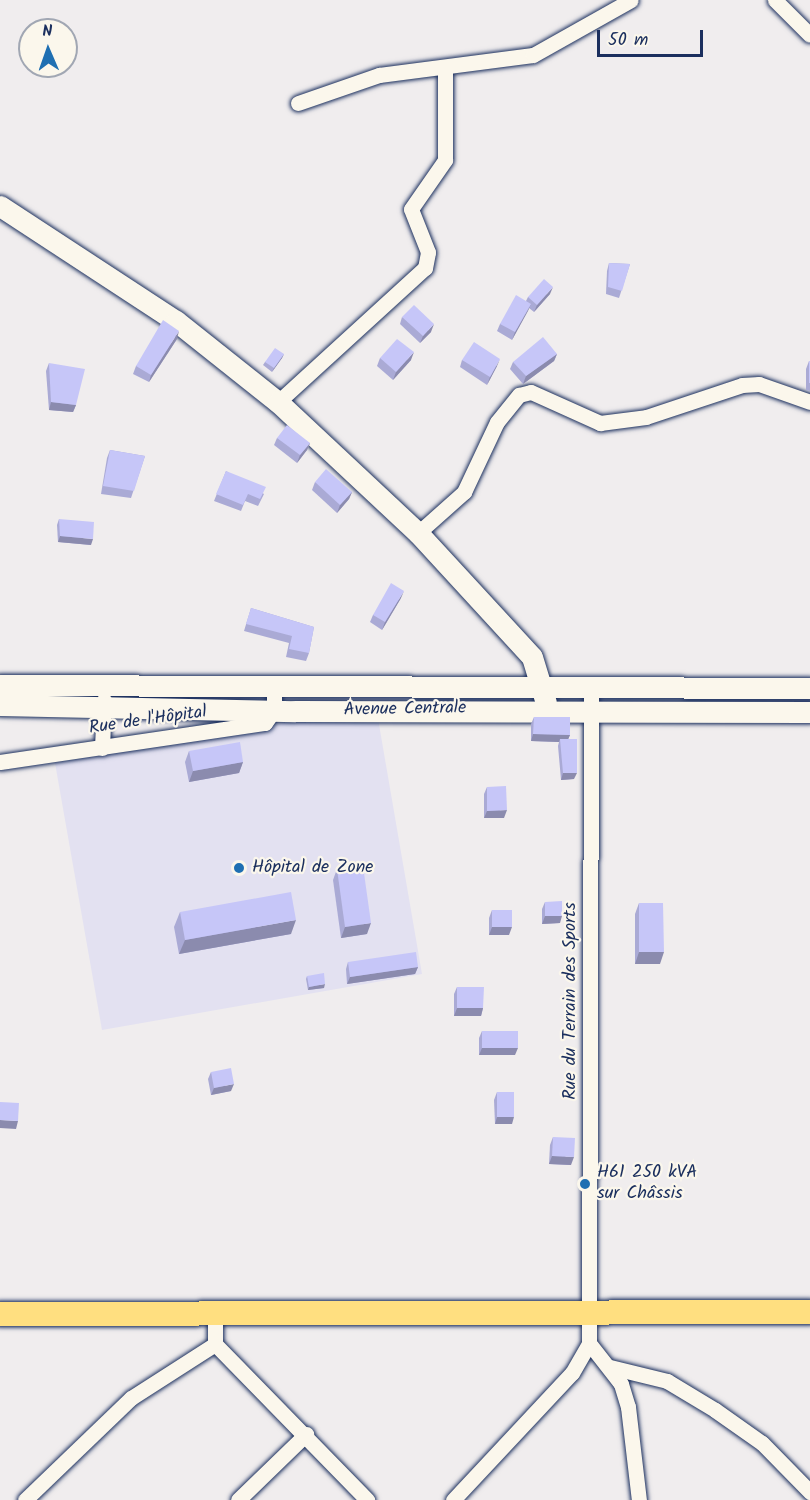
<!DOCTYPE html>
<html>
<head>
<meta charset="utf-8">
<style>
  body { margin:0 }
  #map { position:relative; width:810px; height:1500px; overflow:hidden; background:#f0edee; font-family:Kalam,sans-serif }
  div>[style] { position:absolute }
  .built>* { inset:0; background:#e3e1f1 }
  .roads { filter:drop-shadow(0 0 2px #1b2f5e) drop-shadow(0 0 2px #1b2f5e) }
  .street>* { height:15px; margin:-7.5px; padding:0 7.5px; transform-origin:7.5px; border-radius:7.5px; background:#fbf7ec }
  .secondary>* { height:21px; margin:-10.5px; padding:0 10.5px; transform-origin:10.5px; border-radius:10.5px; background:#fbf7ec }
  .primary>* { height:24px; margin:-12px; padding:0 12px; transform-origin:12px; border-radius:12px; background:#ffdf80 }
  .wall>* { inset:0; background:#aaaad5 }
  .shaded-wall>* { inset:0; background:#8b8bae }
  .building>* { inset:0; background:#c6c6f8 }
  .dots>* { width:16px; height:16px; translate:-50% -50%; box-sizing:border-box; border:3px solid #fbf7ec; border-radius:50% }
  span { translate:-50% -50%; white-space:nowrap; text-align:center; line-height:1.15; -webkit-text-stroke:4.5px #fbf7ec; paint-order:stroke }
  .street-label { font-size:18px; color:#1b2f5e }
  .poi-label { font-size:18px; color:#1b2f5e }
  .left { translate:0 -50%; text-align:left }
  .north { position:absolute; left:18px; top:18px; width:60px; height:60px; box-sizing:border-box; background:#fbf7ec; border:2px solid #a1a7b3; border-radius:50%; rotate:358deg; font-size:16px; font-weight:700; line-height:24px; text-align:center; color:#1b2f5e }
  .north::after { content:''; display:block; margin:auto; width:21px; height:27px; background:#1f6fb2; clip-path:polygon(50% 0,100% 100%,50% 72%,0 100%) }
  .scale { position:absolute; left:597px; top:30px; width:106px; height:27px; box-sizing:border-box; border:3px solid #1b2f5e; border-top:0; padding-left:8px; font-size:18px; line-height:21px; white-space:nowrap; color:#1b2f5e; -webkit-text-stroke:4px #fbf7ec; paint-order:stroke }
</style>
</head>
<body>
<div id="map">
  <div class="built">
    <div style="clip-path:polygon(376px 707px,422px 974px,102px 1030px,55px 763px)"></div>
  </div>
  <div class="roads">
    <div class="street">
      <div style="left:775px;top:0;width:49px;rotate:45deg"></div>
      <div style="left:298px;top:103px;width:86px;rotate:-19.1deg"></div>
      <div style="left:379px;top:75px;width:155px;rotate:-7.4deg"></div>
      <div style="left:533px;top:55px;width:112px;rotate:-29.3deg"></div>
      <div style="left:278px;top:402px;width:199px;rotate:-42.4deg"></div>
      <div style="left:425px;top:268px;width:16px;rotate:-79deg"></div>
      <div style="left:428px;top:252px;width:46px;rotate:-111.6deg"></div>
      <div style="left:411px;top:209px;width:60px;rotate:-55.2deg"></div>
      <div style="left:445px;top:160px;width:93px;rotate:-90deg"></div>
      <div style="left:418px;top:533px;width:62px;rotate:-41.7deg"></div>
      <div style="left:464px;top:492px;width:77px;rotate:-64.8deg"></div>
      <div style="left:497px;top:422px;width:35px;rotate:-51deg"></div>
      <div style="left:519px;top:395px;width:12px;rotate:-14deg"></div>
      <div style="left:531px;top:392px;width:76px;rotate:24.2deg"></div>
      <div style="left:600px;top:423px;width:46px;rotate:-7.4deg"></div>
      <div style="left:646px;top:417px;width:101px;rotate:-18.4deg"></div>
      <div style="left:742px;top:385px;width:17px;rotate:-3deg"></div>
      <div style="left:759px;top:384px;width:54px;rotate:19.4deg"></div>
      <div style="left:102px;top:748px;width:48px;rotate:-87.6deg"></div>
      <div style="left:0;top:762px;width:268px;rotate:-8.4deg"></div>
      <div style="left:265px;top:723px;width:16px;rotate:-55deg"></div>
      <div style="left:274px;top:710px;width:21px;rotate:-90deg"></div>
      <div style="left:589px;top:1343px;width:52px;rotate:52deg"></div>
      <div style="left:621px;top:1384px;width:24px;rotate:73deg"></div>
      <div style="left:628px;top:1407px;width:94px;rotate:83.3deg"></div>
      <div style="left:215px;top:1344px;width:218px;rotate:45.7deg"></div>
      <div style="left:610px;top:1367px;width:59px;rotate:13.8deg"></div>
      <div style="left:667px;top:1381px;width:56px;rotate:31.1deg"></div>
      <div style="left:715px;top:1410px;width:57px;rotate:35.1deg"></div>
      <div style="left:762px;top:1443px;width:69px;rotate:45.6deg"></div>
      <div style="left:25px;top:1500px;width:147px;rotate:-43.9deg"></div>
      <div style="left:131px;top:1398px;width:100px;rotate:-32.7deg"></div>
      <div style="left:215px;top:1344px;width:34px;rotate:-90deg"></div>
      <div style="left:238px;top:1500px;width:95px;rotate:-44.1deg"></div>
      <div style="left:453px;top:1500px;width:174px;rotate:-46.9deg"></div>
      <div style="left:572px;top:1373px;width:34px;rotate:-60deg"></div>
      <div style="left:589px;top:1343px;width:652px;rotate:-89.82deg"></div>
    </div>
    <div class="secondary">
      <div style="left:0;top:206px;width:210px;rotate:33.2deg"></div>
      <div style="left:176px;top:321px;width:130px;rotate:38.5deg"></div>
      <div style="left:278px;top:402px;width:192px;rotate:43.1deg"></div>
      <div style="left:418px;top:533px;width:168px;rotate:47.4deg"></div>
      <div style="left:532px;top:657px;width:48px;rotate:73.1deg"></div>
      <div style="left:0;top:685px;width:810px;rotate:0.21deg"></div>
      <div style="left:0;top:705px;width:295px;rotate:1.2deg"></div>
      <div style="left:295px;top:711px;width:515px;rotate:0.11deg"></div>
    </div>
    <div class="primary">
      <div style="left:0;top:1314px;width:810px;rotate:-0.14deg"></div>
    </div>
  </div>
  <div class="wall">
    <div style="clip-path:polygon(609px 263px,630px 264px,619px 298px,606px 294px,607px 271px)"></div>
    <div style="clip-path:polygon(550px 294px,534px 312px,529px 308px,512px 340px,497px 331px,500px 324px,526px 301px,528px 297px)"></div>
    <div style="clip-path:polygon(402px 317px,431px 332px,420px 343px,400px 324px)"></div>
    <div style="clip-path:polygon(177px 339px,149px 382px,133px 374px,136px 366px)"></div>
    <div style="clip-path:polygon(284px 354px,282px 358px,272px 372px,263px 365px,265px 362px)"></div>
    <div style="clip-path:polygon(557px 354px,554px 361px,523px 384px,510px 369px,513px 362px)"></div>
    <div style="clip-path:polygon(380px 358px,411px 360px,393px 380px,377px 366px)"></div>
    <div style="clip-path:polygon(462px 360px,497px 366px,487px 385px,460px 367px)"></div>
    <div style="clip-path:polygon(809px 361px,810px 361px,810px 391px,806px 390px,806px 369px)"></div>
    <div style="clip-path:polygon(49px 363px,76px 405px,73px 412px,49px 410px,46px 371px)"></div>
    <div style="clip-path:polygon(277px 438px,310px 443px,307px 450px,297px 463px,274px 445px)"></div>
    <div style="clip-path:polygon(110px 450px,145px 456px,131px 498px,101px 494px,107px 458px)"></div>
    <div style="clip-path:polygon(226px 471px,264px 494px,258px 506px,245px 501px,241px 511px,214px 501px)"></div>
    <div style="clip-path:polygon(315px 482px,352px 492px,349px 499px,337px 513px,312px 490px)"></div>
    <div style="clip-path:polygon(59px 519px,91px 545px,58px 542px,57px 525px)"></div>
    <div style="clip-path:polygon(401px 598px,382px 630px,370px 622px,373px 615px)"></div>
    <div style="clip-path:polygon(251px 608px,314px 627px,309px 653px,306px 661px,286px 657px,289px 643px,244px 631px)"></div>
    <div style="clip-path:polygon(534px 717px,570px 735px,568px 739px,574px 779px,561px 780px,558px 746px,559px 742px,531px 741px,531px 724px)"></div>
    <div style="clip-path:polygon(189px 751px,243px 762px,239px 773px,189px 782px,185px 762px)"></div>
    <div style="clip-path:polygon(487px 787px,504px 818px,484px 818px,484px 794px)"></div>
    <div style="clip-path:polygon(337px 869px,367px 934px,341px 938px,333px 880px)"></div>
    <div style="clip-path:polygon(545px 902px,560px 923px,542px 924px,542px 909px)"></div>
    <div style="clip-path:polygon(639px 903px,660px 964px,635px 964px,635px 914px)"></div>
    <div style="clip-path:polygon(492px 910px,509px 935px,489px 935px,489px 918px)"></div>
    <div style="clip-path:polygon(180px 912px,291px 934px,179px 954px,174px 927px)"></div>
    <div style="clip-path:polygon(348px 962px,418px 967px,415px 974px,347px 984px,346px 969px)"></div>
    <div style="clip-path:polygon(307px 976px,324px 988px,308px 990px,306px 979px)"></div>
    <div style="clip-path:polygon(457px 987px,483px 1008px,481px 1016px,454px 1016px,454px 994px)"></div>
    <div style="clip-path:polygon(482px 1031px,515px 1055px,479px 1055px,479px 1038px)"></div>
    <div style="clip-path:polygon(211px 1072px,231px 1091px,211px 1095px,208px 1079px)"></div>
    <div style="clip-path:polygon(497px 1092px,512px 1124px,495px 1124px,494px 1100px)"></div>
    <div style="clip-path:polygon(553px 1137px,571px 1165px,549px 1164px,550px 1145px)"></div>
  </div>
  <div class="shaded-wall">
    <div style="clip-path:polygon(553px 287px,550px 294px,534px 312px,537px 305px)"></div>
    <div style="clip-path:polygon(531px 304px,528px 311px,512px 340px,515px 332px)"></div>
    <div style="clip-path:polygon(434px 324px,431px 332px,420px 343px,423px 336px)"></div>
    <div style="clip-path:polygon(179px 331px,177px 339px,149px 382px,151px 375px)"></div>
    <div style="clip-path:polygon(414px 352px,411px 360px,393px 380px,396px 372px)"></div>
    <div style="clip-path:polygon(284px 354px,282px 358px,272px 372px,274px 368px)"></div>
    <div style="clip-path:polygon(557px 354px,554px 361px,523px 384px,526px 376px)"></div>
    <div style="clip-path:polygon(500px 359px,497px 366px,487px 385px,490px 377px)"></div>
    <div style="clip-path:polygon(51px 402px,76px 405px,73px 412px,49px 410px)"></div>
    <div style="clip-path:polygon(310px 443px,307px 450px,297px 463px,300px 455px)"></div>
    <div style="clip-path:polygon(352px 492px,349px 499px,337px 513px,340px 505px)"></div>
    <div style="clip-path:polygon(60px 536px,93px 539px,91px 545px,58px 542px)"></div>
    <div style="clip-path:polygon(404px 591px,401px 598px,382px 630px,385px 622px)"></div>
    <div style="clip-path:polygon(533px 734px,570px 735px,567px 742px,560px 739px,559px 742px,531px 741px)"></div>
    <div style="clip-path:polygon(243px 762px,239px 773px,189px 782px,193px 771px)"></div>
    <div style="clip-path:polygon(563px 773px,577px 773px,574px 779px,561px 780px)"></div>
    <div style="clip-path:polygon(507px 810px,504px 818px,484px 818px,487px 811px)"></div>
    <div style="clip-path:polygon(545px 916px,562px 916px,560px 923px,542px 924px)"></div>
    <div style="clip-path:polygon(296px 920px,291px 934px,179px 954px,185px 940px)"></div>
    <div style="clip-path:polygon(371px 923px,367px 934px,341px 938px,345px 927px)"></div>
    <div style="clip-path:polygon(492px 927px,512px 927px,509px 935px,489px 935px)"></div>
    <div style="clip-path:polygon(639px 952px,664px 952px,660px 964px,635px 964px)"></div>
    <div style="clip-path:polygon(418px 967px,415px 974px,347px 984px,350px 977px)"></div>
    <div style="clip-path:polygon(325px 984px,324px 988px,308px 990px,309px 987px)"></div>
    <div style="clip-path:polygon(457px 1008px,483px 1008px,481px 1016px,454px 1016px)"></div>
    <div style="clip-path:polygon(482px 1048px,518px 1048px,515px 1055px,479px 1055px)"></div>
    <div style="clip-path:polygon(234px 1084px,231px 1091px,211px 1095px,214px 1088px)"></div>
    <div style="clip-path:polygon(497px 1117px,514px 1117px,512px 1124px,495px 1124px)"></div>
    <div style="clip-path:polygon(0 1120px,18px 1121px,16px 1129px,0 1128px)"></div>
    <div style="clip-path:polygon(552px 1156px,574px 1157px,571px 1165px,549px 1164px)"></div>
  </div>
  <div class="building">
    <div style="clip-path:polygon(609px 263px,630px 264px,622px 291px,608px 287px)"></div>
    <div style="clip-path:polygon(544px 279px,553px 287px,537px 305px,528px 297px)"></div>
    <div style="clip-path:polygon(516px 295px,531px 304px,515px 332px,500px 324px)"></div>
    <div style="clip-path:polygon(414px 305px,434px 324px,423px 336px,402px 317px)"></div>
    <div style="clip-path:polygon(163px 320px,179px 331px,151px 375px,136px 366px)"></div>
    <div style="clip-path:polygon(543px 337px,557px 354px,526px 376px,513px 362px)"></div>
    <div style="clip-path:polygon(397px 339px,414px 352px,396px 372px,380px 358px)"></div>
    <div style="clip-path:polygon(474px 342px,500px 359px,490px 377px,462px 360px)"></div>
    <div style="clip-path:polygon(275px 348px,284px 354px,274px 368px,265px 362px)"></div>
    <div style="clip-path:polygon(809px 361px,810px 361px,810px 383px,809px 383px)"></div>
    <div style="clip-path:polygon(49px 363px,85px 369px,76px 405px,51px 402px)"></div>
    <div style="clip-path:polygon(287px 425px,310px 443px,300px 455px,277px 438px)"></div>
    <div style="clip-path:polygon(110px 450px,145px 456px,134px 491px,103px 486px)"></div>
    <div style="clip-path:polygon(326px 469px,352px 492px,340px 505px,315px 482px)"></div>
    <div style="clip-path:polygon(226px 471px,266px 487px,260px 499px,248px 494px,243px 505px,216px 494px)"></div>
    <div style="clip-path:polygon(59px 519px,94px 522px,93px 539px,60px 536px)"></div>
    <div style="clip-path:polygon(391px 583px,404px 591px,385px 622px,373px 615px)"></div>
    <div style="clip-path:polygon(251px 608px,314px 627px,309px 653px,289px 649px,292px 636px,246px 624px)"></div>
    <div style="clip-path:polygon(534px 717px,570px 717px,570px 735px,533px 734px)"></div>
    <div style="clip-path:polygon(560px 739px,577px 739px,577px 773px,563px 773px)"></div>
    <div style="clip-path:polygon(240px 742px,243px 762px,193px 771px,189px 751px)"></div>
    <div style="clip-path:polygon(506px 786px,507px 810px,487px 811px,487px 787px)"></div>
    <div style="clip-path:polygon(363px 866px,371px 923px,345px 927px,337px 869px)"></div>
    <div style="clip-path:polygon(291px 892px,296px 920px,185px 940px,180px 912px)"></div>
    <div style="clip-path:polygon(562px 901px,562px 916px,545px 916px,545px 902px)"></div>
    <div style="clip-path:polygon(639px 903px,663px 903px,664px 952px,639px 952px)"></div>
    <div style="clip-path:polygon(492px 910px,512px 910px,512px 927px,492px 927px)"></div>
    <div style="clip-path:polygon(416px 952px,418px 967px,350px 977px,348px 962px)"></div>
    <div style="clip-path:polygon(324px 973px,325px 984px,309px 987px,307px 976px)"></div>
    <div style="clip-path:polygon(457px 987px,484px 987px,483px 1008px,457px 1008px)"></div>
    <div style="clip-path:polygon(482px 1031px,518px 1031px,518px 1048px,482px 1048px)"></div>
    <div style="clip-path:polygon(231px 1068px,234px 1084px,214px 1088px,211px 1072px)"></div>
    <div style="clip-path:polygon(497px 1092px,514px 1092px,514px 1117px,497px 1117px)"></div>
    <div style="clip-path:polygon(0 1102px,19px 1103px,18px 1121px,0 1120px)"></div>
    <div style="clip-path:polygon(553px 1137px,575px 1138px,574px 1157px,552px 1156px)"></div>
  </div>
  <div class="dots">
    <div style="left:239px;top:868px;background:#1f6fb2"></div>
    <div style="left:585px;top:1184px;background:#1f6fb2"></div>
  </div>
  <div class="street-label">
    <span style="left:405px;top:710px;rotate:-1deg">Avenue Centrale</span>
    <span style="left:148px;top:721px;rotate:-8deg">Rue de l'Hôpital</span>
    <span style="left:571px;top:1001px;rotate:-90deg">Rue du Terrain des Sports</span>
  </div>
  <div class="poi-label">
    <span class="left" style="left:252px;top:868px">Hôpital de Zone</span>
    <span class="left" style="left:597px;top:1184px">H61 250 kVA<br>sur Châssis</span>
  </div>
  <div class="north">N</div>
  <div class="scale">50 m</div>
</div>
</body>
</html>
